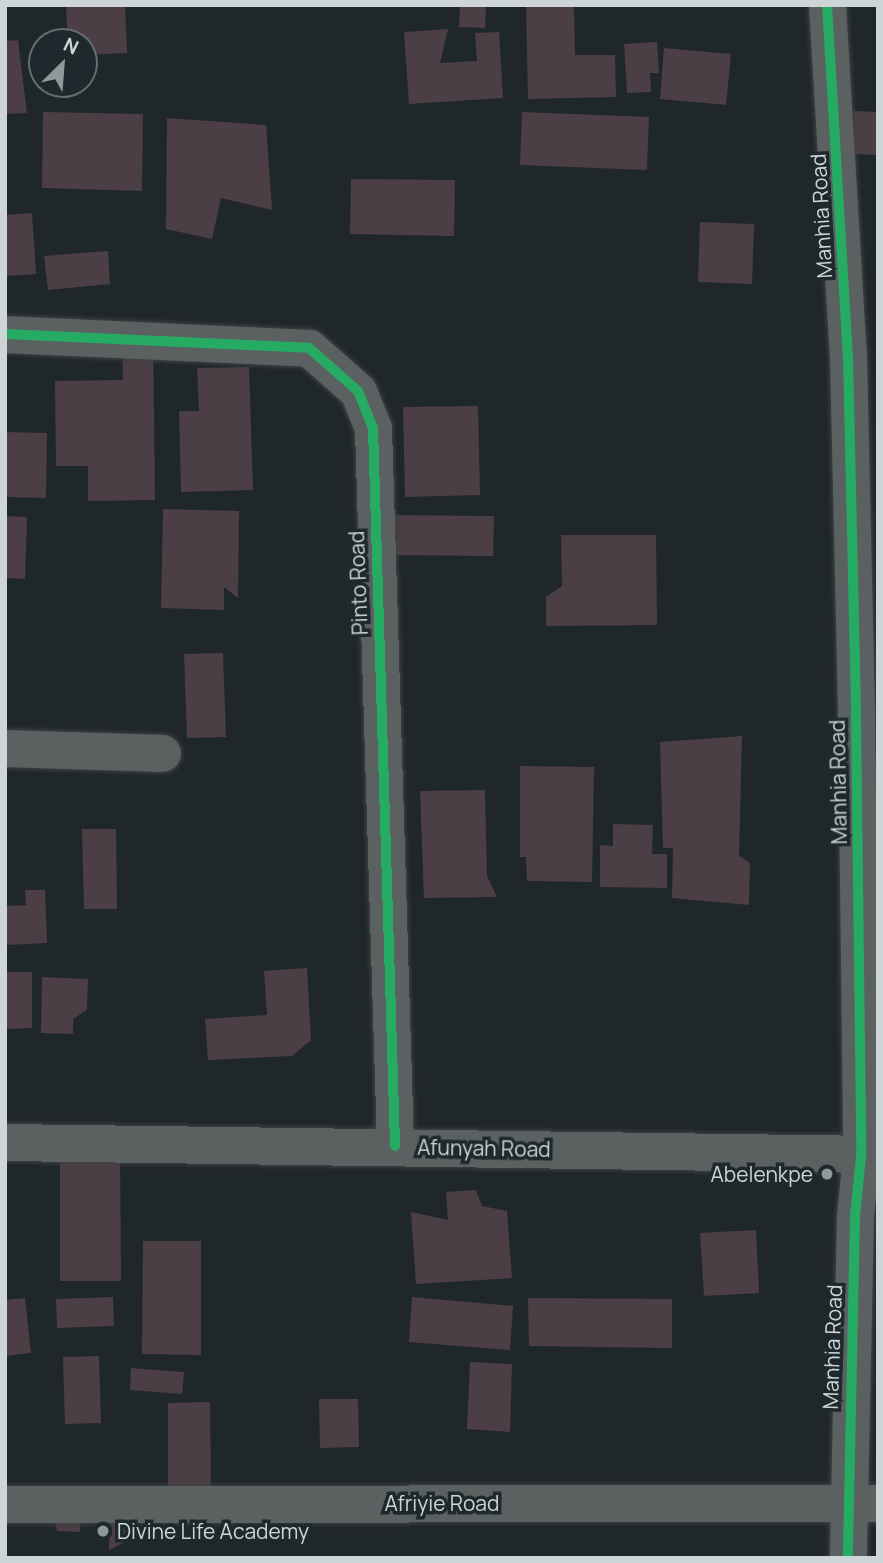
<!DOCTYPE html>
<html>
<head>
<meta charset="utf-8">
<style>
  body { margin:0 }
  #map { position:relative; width:883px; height:1563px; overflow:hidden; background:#20272a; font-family:Manrope,sans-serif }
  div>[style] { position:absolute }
  .building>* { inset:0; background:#4c3e45 }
  .roads { filter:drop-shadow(0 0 2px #3d4345) drop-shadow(0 0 2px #3d4345) }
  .minor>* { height:37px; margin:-18.5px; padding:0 18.5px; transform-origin:18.5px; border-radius:18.5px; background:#5b6061 }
  .cycleway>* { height:10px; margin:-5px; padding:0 5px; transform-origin:5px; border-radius:5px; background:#26ab63 }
  .dots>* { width:19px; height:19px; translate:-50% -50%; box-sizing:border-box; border:4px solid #1d292d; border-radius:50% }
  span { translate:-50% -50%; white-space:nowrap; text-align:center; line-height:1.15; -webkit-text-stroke:7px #1d292d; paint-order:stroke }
  .street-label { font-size:21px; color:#cdd5d7 }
  .poi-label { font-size:21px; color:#cdd5d7 }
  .right { translate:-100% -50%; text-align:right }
  .left { translate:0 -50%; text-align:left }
  .frame { position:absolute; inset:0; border:7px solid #cdd5d7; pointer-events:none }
  .north { position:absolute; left:28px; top:28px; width:70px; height:70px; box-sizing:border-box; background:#1d292d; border:2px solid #636e71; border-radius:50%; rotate:25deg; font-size:19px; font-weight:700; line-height:28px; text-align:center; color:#cdd5d7 }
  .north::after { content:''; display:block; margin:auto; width:24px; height:32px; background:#90989a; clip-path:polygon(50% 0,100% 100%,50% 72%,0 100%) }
</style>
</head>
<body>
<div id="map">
  <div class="building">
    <div style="clip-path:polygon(66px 5px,125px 5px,127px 53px,84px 55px,84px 42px,68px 42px)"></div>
    <div style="clip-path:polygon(460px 5px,486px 5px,485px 28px,459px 27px)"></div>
    <div style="clip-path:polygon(526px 5px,574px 5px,575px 55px,615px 55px,616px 97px,528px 99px)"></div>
    <div style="clip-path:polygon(448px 29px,440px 63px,477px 61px,475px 33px,499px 32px,503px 98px,409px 104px,404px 32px)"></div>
    <div style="clip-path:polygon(18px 40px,27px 113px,5px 114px,5px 41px)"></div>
    <div style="clip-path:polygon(657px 42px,659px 73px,650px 73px,651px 92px,627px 93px,624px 44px)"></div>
    <div style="clip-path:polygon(664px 48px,731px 54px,726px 105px,660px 99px)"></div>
    <div style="clip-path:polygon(854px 111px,878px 112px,878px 155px,853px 154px)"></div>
    <div style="clip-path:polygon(43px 112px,143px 114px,142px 191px,42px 188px)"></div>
    <div style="clip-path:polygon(522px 112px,649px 117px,647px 170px,520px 165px)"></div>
    <div style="clip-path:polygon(167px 118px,266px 125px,272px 210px,221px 198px,212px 239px,166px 229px)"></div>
    <div style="clip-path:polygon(351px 179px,455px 180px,454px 236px,350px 234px)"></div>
    <div style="clip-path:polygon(32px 213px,36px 274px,5px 276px,5px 215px)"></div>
    <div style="clip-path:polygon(700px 222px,754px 224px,752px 284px,698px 282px)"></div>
    <div style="clip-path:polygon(108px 251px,110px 284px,48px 290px,44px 256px)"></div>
    <div style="clip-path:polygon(122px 333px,153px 334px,155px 500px,88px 501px,88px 466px,56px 466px,55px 381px,123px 380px)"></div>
    <div style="clip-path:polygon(249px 367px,253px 490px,181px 492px,179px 411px,199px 411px,197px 368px)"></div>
    <div style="clip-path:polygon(478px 406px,480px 495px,405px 497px,403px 407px)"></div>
    <div style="clip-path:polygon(5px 432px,47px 433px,46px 498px,5px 497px)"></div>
    <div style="clip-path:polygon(163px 509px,239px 511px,238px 598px,224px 587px,224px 610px,161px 608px)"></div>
    <div style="clip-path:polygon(383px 515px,494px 516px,493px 556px,383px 555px)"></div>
    <div style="clip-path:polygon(5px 516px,27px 517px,25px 579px,5px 578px)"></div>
    <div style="clip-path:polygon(561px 535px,656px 535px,657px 625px,546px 626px,546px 597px,562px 586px)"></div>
    <div style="clip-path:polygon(223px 653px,226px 737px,187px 738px,184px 654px)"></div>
    <div style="clip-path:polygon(742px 736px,739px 856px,750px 863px,749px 905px,672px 898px,673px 848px,663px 848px,660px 742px)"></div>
    <div style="clip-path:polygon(520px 766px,594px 767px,592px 882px,527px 881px,526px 857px,520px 857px)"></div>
    <div style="clip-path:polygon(485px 790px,487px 876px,497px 897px,424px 898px,420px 791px)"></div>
    <div style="clip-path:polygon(613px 824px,653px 825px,652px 854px,667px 854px,667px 888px,600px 887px,600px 845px,613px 846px)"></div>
    <div style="clip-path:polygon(82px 829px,116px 829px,117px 909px,84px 909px)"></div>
    <div style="clip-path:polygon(25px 890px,45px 890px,47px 943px,5px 945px,5px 906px,26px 905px)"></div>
    <div style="clip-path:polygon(307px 968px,311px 1040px,292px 1056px,208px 1060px,205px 1019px,267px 1015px,264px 971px)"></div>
    <div style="clip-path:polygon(5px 972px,32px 972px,32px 1028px,5px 1029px)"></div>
    <div style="clip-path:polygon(42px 977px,88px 979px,87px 1010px,73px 1019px,73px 1034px,41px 1033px)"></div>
    <div style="clip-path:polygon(60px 1158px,120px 1158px,121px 1281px,60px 1281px)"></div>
    <div style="clip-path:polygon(476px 1190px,482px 1206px,507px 1211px,512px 1278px,416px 1284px,411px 1212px,448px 1220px,446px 1192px)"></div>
    <div style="clip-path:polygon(756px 1230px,759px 1293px,704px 1296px,700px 1233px)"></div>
    <div style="clip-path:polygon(143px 1241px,201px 1241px,201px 1355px,142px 1354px)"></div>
    <div style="clip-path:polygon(113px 1297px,114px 1326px,57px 1328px,56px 1299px)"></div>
    <div style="clip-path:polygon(412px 1297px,513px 1306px,510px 1350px,409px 1342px)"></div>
    <div style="clip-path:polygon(25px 1298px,31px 1353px,5px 1356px,5px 1300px)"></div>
    <div style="clip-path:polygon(528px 1298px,672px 1299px,672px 1348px,529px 1346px)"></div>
    <div style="clip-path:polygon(99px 1356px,101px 1423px,65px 1424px,63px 1357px)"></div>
    <div style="clip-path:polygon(470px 1362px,512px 1364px,510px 1432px,467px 1429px)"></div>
    <div style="clip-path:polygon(131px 1368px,184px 1372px,182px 1394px,130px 1390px)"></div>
    <div style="clip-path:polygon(319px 1399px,358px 1399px,359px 1447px,320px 1448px)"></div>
    <div style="clip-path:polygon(210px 1402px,211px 1490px,168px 1491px,168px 1403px)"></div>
    <div style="clip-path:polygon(52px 1507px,81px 1508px,80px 1532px,57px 1531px)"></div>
    <div style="clip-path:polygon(110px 1517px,154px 1518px,154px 1541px,129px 1540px,109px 1550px)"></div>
  </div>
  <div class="roads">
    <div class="minor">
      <div style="left:827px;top:5px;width:352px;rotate:86.6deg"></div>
      <div style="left:848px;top:356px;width:360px;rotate:88.7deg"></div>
      <div style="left:856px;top:716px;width:440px;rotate:89.3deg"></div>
      <div style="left:861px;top:1156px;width:60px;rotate:95.7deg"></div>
      <div style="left:855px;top:1216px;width:342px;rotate:91.2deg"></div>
      <div style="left:5px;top:334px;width:304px;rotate:2.6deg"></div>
      <div style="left:309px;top:348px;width:65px;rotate:41.3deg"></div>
      <div style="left:358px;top:391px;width:40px;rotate:68deg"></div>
      <div style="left:373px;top:428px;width:718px;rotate:88.24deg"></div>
      <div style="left:5px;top:748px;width:157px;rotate:1.8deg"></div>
      <div style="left:5px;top:1142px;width:873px;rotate:0.79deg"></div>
      <div style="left:5px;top:1504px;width:873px;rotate:-0.07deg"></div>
    </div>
  </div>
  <div class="cycleway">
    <div style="left:827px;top:5px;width:352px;rotate:86.6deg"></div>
    <div style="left:848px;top:356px;width:360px;rotate:88.7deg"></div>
    <div style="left:856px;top:716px;width:440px;rotate:89.3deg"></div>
    <div style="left:861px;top:1156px;width:60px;rotate:95.7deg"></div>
    <div style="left:855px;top:1216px;width:342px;rotate:91.2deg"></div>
    <div style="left:5px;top:334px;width:304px;rotate:2.6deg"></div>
    <div style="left:309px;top:348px;width:65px;rotate:41.3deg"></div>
    <div style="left:358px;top:391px;width:40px;rotate:68deg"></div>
    <div style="left:373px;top:428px;width:718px;rotate:88.24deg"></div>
  </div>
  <div class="dots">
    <div style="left:827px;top:1174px;background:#90989a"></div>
    <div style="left:103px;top:1531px;background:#90989a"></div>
  </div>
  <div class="street-label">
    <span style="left:821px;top:216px;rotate:-93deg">Manhia Road</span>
    <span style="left:358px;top:583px;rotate:-92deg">Pinto Road</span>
    <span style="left:838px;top:782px;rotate:-91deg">Manhia Road</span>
    <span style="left:484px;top:1148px;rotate:1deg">Afunyah Road</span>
    <span style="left:832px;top:1347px;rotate:-88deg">Manhia Road</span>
    <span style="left:442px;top:1503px">Afriyie Road</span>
  </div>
  <div class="poi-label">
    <span class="right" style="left:813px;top:1174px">Abelenkpe</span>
    <span class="left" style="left:117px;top:1531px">Divine Life Academy</span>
  </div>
  <div class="frame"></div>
  <div class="north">N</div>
</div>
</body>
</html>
